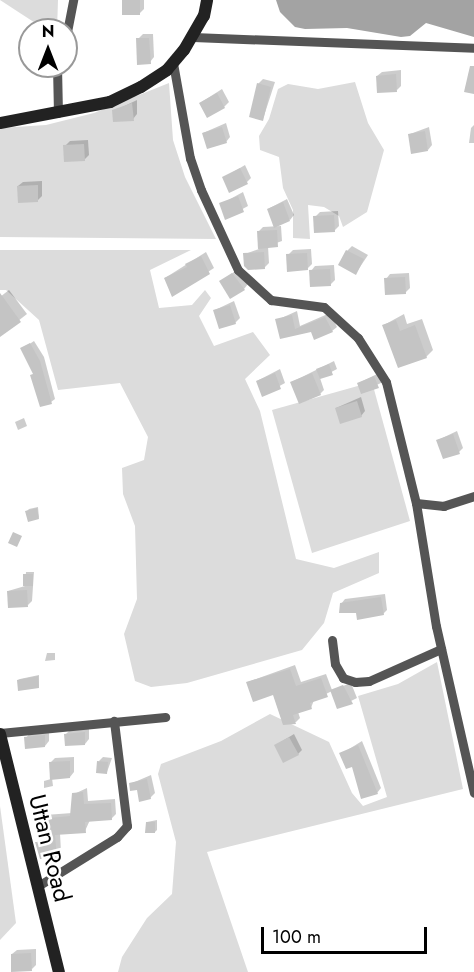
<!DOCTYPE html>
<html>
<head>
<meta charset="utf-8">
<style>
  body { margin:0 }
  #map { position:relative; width:474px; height:972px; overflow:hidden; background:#fff; font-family:Jost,sans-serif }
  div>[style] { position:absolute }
  .green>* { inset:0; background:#dcdcdc }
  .water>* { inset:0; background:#a3a3a3 }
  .shadow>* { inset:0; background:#0003 }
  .building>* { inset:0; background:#c4c4c4 }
  .street>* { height:9px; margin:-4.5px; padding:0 4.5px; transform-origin:4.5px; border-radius:4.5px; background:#555 }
  .secondary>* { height:12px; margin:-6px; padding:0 6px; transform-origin:6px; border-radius:6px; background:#222 }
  span { translate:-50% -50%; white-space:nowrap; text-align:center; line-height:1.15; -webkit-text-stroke:5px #fff; paint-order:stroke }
  .street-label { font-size:24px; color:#000 }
  .north { position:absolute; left:18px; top:18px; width:60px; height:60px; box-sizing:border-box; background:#fff; border:2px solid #999; border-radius:50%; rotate:0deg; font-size:16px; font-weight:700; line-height:24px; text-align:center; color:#000 }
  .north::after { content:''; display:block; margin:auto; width:21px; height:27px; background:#000; clip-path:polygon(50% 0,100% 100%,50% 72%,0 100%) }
  .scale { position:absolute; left:261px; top:927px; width:166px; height:27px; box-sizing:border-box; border:3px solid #000; border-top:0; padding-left:8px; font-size:18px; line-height:21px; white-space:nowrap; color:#000; -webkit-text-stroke:4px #fff; paint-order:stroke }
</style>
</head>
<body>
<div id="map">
  <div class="green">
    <div style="clip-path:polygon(0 0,58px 0,57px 30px,46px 30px)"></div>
    <div style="clip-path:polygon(355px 82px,368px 123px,384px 150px,367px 212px,343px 227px,339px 216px,324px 207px,308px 205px,310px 239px,293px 238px,293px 210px,283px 188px,279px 157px,260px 150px,259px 136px,269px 119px,278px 89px,288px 84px,318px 89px)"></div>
    <div style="clip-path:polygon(169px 83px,173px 140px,185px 177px,216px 239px,0 237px,0 128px,46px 125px,94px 113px)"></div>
    <div style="clip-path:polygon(0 250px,191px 250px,150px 270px,159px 308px,192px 305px,205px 290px,211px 298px,199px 316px,214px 346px,253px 332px,270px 355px,245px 379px,260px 411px,296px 559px,334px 568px,379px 552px,379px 573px,333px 593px,324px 623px,302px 650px,187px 683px,151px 687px,135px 681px,124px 634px,137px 599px,135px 526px,123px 494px,122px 468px,144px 460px,148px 437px,120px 383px,58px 390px,39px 320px,6px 290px,0 290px)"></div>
    <div style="clip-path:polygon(372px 382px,410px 521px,312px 553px,272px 410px)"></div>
    <div style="clip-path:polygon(437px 662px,463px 789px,207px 852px,248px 972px,118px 972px,122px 957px,147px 918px,172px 894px,176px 842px,158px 774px,161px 764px,221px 741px,270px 714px,329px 742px,352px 793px,363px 806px,387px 797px,358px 696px,398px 684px)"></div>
    <div style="clip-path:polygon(0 806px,16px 923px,0 940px)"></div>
  </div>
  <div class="water">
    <div style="clip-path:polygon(276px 0,474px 0,474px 37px,426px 23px,410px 36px,401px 37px,347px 28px,305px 29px,295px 27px,280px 12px)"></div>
  </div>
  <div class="shadow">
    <div style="clip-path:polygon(124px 0,144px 0,144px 9px,139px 14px)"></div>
    <div style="clip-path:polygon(143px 34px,153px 34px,154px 57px,150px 62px,138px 39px)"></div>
    <div style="clip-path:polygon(401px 70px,401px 86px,397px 90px,377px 76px,382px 72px)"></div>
    <div style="clip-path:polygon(263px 79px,275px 82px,263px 119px,258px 84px)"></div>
    <div style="clip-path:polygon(222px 89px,229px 102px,224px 107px,200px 103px)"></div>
    <div style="clip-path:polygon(137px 100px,137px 114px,133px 119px,114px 111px)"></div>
    <div style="clip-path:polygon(226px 123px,230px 137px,226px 142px,203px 133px)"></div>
    <div style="clip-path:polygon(474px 125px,474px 143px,469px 143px,471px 128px)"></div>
    <div style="clip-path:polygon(429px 127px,432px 145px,428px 150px,410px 134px)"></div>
    <div style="clip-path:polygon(88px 140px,89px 155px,84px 160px,65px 146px,70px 141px)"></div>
    <div style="clip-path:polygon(245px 165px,251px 178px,247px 182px,223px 178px)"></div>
    <div style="clip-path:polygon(42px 181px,42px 196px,38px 200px,18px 186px,23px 182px)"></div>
    <div style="clip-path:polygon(243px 192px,248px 206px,226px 218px,221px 204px)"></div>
    <div style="clip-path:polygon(287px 199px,294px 215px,290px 220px,268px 209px)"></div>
    <div style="clip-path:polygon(338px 211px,339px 226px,334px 231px,315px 217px,320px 212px)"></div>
    <div style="clip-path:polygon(281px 226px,282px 241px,268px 246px,269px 263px,264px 268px,245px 254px,259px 249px,258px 232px,263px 227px)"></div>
    <div style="clip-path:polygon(352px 246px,368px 255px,356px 273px,347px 251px)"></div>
    <div style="clip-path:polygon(311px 249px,312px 264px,307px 269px,288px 255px,293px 250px)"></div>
    <div style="clip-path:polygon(206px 252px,214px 268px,173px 295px,165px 278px)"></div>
    <div style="clip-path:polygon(334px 265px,335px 280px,330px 285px,311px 271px,315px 266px)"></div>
    <div style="clip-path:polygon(237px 270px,248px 284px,244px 289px,221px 281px)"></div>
    <div style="clip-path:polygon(409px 273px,410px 288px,405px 293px,386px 279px,390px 274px)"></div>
    <div style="clip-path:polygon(9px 290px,27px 314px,0 335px,0 297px)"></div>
    <div style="clip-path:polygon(234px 301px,240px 318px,235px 323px,215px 310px)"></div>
    <div style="clip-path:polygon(297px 311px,300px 326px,330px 313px,337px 327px,332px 331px,312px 330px,281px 337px,277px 320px)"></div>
    <div style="clip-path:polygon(404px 314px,407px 324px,422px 319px,433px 350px,426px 357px,384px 325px)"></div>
    <div style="clip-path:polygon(34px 341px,44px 357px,55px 399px,51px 402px,22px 349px)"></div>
    <div style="clip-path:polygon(334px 361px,337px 369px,320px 378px,324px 390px,320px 394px,292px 382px)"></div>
    <div style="clip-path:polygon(280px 369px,285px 383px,263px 395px,257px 381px)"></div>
    <div style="clip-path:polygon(379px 373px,383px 382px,362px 392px,359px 383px)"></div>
    <div style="clip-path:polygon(361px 397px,365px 411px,361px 416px,336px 408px)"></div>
    <div style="clip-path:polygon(24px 418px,27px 426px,18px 430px,15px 422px)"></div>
    <div style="clip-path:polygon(457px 431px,463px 448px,459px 452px,438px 440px)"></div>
    <div style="clip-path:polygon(38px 507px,39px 518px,27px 511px,29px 509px)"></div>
    <div style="clip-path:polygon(26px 572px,34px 572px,32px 601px,28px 605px,8px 591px,25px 586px)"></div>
    <div style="clip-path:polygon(385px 594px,387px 610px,383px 614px,358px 612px,341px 604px,345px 599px)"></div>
    <div style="clip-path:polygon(47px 653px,55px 653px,55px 660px,45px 661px)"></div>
    <div style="clip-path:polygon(295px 665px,301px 682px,326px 674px,332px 690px,351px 683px,357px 698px,337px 708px,332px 691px,314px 700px,311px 708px,298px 712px,300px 718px,296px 722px,284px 724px,274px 693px,248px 682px)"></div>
    <div style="clip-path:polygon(39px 675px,39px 687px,18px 680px,20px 679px)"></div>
    <div style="clip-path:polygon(89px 728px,89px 739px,85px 744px,66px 734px,70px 730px)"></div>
    <div style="clip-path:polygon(49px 732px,49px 741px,45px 746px,26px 738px,30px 733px)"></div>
    <div style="clip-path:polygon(294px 734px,302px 750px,298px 754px,276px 745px)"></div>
    <div style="clip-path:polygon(362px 741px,381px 788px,377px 793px,341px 754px)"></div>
    <div style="clip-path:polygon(74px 757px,74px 772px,70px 777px,52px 778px,53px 786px,44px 788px,44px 781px,51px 779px,50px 763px,55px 758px)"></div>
    <div style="clip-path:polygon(103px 757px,112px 758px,107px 772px,99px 761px)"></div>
    <div style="clip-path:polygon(151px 775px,155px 793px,150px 798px,130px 784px)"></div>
    <div style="clip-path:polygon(87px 788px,88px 801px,115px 799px,116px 814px,111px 819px,90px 820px,85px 831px,60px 833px,61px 852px,56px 857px,37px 842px,42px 838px,40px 819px,45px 815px,72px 813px,74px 794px)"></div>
    <div style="clip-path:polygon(157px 820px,157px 830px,155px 832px,147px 822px)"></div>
    <div style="clip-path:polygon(36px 949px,36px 965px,32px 969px,12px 954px,17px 950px)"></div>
  </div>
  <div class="building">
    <div style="clip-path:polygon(122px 0,140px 0,140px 15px,122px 15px)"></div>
    <div style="clip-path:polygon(136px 38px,149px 38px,151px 64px,137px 65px)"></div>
    <div style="clip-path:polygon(470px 66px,474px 66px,474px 94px,464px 92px)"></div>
    <div style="clip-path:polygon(396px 74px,397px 92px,377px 93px,376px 76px)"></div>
    <div style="clip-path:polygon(257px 83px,271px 87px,263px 121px,249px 117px)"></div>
    <div style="clip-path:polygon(217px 93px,225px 108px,207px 118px,199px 103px)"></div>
    <div style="clip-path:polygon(132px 103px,134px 121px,113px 122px,112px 110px)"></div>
    <div style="clip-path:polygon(222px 127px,227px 143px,207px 149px,202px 133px)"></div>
    <div style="clip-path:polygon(425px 131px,428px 151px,411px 154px,408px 134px)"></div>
    <div style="clip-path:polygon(84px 144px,85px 161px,64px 162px,63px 145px)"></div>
    <div style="clip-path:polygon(240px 168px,248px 184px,229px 193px,222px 177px)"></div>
    <div style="clip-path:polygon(38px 185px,38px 202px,18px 203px,17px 186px)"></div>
    <div style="clip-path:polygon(238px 196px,244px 212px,225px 220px,219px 203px)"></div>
    <div style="clip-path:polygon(283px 202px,290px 221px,274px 228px,267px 209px)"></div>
    <div style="clip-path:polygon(334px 215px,335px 232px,314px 233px,313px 216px)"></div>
    <div style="clip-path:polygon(277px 230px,278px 247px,258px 249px,257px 231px)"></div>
    <div style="clip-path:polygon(346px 250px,364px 259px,356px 275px,338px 265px)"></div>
    <div style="clip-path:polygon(264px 252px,265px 269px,248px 270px,244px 266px,243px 253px)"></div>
    <div style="clip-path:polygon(307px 253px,308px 270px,287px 272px,286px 254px)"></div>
    <div style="clip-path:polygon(201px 256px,210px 274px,172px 297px,164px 278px,187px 267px,185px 264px)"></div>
    <div style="clip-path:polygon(330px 269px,331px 286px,310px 287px,309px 270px)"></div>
    <div style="clip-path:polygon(232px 273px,245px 290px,230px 299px,219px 281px)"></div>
    <div style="clip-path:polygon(405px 277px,406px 294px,385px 295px,384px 278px)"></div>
    <div style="clip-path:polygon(0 293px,21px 322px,0 337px)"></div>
    <div style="clip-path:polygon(230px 305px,236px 324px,219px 329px,213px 310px)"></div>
    <div style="clip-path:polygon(292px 315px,295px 329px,325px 317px,333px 332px,314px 340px,311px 332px,280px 339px,275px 319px)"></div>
    <div style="clip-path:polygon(396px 320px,400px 331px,415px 325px,427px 358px,398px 368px,382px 325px)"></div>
    <div style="clip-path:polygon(30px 343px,40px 361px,52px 404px,40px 407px,30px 375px,33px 374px,20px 348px)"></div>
    <div style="clip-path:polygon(329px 364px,333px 375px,320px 379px,316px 369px)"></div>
    <div style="clip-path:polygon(275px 373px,281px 389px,262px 397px,256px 381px)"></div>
    <div style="clip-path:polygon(312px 373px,321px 395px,299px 404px,290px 382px)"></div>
    <div style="clip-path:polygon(374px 376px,379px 388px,361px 394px,357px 383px)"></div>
    <div style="clip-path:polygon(357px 401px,362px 417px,340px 424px,335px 408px)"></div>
    <div style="clip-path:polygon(453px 434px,460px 454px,443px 459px,436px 440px)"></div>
    <div style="clip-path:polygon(37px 508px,39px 519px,28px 522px,25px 511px)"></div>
    <div style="clip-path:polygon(13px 532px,22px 536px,17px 547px,8px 543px)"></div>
    <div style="clip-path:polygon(23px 574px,33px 574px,33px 586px,23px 586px)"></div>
    <div style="clip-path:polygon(27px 590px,28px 607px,8px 608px,7px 591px)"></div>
    <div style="clip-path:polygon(381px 597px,384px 615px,357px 620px,356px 613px,339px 613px,340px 603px)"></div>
    <div style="clip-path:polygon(290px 669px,296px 686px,321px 678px,328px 697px,310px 703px,312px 709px,293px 715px,296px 724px,283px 725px,273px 695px,253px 702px,246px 682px)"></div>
    <div style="clip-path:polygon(38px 676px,39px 688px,18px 691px,17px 680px)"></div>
    <div style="clip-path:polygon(343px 685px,353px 704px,337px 709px,330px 690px)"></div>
    <div style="clip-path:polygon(85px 732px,85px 745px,65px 746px,64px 734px)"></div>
    <div style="clip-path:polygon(45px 735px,45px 747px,25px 749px,24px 737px)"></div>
    <div style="clip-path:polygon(289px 737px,299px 755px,283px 763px,274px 745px)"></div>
    <div style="clip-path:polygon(358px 745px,378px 794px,361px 799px,352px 767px,346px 769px,339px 753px)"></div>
    <div style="clip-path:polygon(70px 761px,70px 778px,50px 780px,49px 762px)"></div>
    <div style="clip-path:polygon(97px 761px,108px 762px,107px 774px,96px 773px)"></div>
    <div style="clip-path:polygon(147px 779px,151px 799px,139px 802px,137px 790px,130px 791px,129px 783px)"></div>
    <div style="clip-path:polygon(83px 792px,84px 804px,111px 803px,112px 820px,85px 822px,86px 833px,55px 835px,57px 858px,40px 859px,35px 842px,40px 842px,39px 819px,70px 816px,72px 793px)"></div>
    <div style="clip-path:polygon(146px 822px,155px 822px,155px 833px,145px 833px)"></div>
    <div style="clip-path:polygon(31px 953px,32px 971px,11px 972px,11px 954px)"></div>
  </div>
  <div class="street">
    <div style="left:66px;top:37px;width:38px;rotate:-79deg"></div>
    <div style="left:193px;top:37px;width:281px;rotate:2.2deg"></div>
    <div style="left:173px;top:63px;width:97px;rotate:79.9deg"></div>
    <div style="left:190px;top:158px;width:34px;rotate:71deg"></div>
    <div style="left:201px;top:190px;width:88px;rotate:65.2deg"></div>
    <div style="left:238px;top:270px;width:45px;rotate:42.3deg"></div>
    <div style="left:271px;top:300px;width:53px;rotate:7.5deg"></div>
    <div style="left:324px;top:307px;width:46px;rotate:42.4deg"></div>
    <div style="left:358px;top:338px;width:52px;rotate:57.5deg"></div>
    <div style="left:386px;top:382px;width:125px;rotate:76.1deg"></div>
    <div style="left:57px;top:66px;width:47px;rotate:88.8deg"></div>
    <div style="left:474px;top:496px;width:32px;rotate:162deg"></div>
    <div style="left:444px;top:506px;width:28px;rotate:-174deg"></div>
    <div style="left:416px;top:503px;width:125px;rotate:80.8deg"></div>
    <div style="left:436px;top:626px;width:171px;rotate:77.2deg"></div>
    <div style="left:332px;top:640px;width:24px;rotate:83deg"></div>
    <div style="left:335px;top:664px;width:16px;rotate:60deg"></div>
    <div style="left:343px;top:678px;width:13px;rotate:18deg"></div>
    <div style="left:355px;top:682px;width:14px;rotate:-4deg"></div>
    <div style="left:369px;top:681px;width:79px;rotate:-24deg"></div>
    <div style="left:0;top:733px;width:166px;rotate:-5.5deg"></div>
    <div style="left:38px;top:886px;width:93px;rotate:-31.8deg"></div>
    <div style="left:117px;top:837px;width:15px;rotate:-48deg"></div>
    <div style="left:127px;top:826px;width:106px;rotate:-97.1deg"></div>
  </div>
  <div class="secondary">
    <div style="left:0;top:123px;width:112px;rotate:-10.8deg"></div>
    <div style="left:110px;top:102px;width:34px;rotate:-26deg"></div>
    <div style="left:141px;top:87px;width:31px;rotate:-33deg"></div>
    <div style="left:167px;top:70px;width:26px;rotate:-50deg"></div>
    <div style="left:184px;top:50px;width:39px;rotate:-60deg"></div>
    <div style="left:204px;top:16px;width:16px;rotate:-79deg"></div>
    <div style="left:0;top:734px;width:245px;rotate:76.1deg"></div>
  </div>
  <div class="street-label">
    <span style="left:50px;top:848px;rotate:76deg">Uttan Road</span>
  </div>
  <div class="north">N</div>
  <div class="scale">100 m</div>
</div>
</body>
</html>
